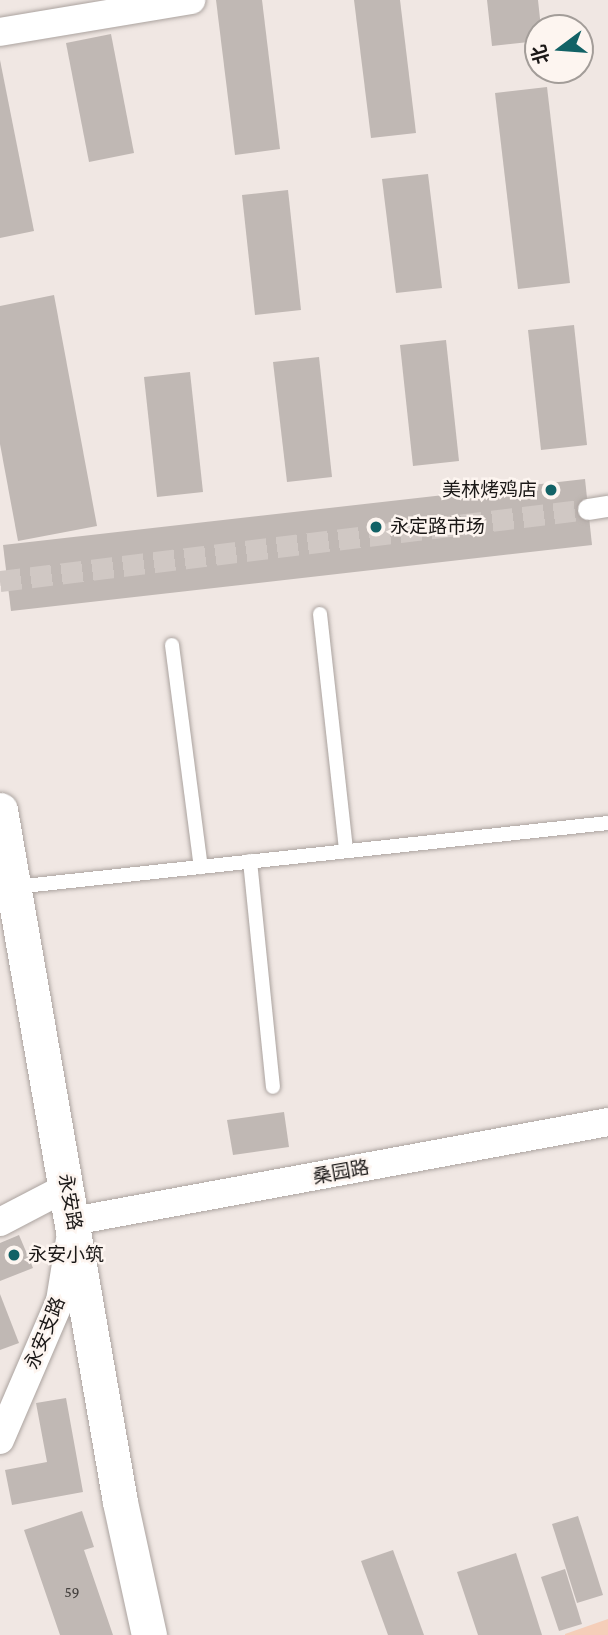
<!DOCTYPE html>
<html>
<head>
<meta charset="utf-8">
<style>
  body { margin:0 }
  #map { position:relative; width:608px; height:1635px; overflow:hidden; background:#f0e7e3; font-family:"Crimson Pro","Noto Sans SC",serif }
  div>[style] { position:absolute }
  .green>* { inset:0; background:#f5ceb9 }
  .building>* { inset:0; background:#c0b8b4 }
  .pedestrian-tunnel>* { height:21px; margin-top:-10.5px; transform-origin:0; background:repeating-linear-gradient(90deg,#d0c8c4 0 21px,transparent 0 31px) }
  .roads { filter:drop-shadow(0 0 2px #aba39f) drop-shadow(0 0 2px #aba39f) }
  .service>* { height:14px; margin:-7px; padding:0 7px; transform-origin:7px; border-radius:7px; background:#fff }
  .pedestrian>* { height:21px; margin:-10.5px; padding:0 10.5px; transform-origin:10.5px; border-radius:10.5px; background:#fff }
  .minor>* { height:28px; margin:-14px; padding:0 14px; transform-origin:14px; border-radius:14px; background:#fff }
  .tertiary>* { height:35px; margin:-17.5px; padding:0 17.5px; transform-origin:17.5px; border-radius:17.5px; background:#fff }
  .dots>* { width:19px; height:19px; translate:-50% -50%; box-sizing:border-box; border:4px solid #fdf5f0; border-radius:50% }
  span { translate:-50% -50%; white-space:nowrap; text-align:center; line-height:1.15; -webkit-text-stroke:5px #fdf5f0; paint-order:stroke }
  .number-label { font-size:16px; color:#44403e }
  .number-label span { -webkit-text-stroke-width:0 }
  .poi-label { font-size:19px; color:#1b1817 }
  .right { translate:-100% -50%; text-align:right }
  .left { translate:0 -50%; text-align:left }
  .street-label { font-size:19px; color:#1b1817 }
  .north { position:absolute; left:524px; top:14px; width:70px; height:70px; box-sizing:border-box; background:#fdf5f0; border:2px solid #a39d99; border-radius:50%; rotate:254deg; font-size:19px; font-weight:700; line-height:28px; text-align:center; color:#1b1817 }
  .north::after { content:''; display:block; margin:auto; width:24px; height:32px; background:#126266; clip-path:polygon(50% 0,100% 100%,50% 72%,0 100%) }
</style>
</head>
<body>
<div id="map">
  <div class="green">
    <div style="clip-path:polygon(608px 1619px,608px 1635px,565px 1635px,565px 1634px)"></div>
  </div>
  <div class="building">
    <div style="clip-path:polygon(216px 0,262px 0,280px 149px,235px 155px)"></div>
    <div style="clip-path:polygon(354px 0,400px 0,416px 133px,371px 138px)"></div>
    <div style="clip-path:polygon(487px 0,538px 0,541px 28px,538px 28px,538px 41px,492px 46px)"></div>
    <div style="clip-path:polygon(111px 34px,134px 153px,89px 162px,66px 43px)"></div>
    <div style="clip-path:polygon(0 60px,34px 231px,0 238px)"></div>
    <div style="clip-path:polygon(547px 87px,570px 283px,518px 289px,495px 93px)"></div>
    <div style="clip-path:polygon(428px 174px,442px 288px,396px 293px,382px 179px)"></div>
    <div style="clip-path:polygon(288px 190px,301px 310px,255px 315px,242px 195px)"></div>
    <div style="clip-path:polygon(54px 295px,97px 526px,18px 541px,0 444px,0 306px)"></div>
    <div style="clip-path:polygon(574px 325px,587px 445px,541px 450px,528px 330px)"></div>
    <div style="clip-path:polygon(446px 340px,459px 461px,413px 466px,400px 345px)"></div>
    <div style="clip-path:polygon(319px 357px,332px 477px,287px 482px,273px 362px)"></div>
    <div style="clip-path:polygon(190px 372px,203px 492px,157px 497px,144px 377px)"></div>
    <div style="clip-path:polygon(585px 479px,592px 545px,11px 611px,3px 545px)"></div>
    <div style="clip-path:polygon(284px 1112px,289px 1147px,233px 1155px,227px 1120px)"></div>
    <div style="clip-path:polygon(19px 1235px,33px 1268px,0 1281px,0 1243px)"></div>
    <div style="clip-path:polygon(0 1294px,19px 1343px,0 1350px)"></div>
    <div style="clip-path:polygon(66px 1398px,83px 1492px,12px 1505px,5px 1470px,47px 1462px,36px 1403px)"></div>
    <div style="clip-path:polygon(82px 1511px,94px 1547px,84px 1550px,113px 1635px,60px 1635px,24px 1530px)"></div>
    <div style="clip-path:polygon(578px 1516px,603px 1595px,577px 1603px,552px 1524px)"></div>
    <div style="clip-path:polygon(393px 1550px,424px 1635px,388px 1635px,361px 1561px)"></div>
    <div style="clip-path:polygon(516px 1553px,542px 1635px,478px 1635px,457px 1572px)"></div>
    <div style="clip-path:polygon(565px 1569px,582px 1624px,559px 1631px,541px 1577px)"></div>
  </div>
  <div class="pedestrian-tunnel">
    <div style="left:0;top:581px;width:592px;rotate:-6.98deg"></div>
  </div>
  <div class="roads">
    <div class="service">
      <div style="left:320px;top:614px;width:238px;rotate:83.7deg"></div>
      <div style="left:172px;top:645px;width:224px;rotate:82.6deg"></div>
      <div style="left:250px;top:861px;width:227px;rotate:84.2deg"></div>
      <div style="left:15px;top:887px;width:596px;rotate:-6.16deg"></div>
    </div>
    <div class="pedestrian">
      <div style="left:588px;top:509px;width:20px;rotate:-9deg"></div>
    </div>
    <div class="minor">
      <div style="left:0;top:32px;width:194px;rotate:-9.5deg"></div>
      <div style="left:0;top:1222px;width:76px;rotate:-27.6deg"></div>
      <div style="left:0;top:1440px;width:151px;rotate:-66.7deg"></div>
      <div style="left:60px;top:1301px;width:81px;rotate:-80.8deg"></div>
      <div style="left:73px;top:1221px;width:544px;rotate:-10.48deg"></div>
    </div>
    <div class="tertiary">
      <div style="left:0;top:810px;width:702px;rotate:80.16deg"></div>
      <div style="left:120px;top:1502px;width:136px;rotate:77.7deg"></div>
    </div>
  </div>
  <div class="dots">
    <div style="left:551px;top:490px;background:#126266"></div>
    <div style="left:376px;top:527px;background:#126266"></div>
    <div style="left:14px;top:1255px;background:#126266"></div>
  </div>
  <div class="number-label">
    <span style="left:72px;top:1592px">59</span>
  </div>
  <div class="poi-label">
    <span class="right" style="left:537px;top:490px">美林烤鸡店</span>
    <span class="left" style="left:390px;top:527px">永定路市场</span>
    <span class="left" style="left:28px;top:1255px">永安小筑</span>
  </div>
  <div class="street-label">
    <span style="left:341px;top:1172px;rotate:-10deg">桑园路</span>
    <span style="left:70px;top:1202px;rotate:80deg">永安路</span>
    <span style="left:45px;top:1333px;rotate:-68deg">永安支路</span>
  </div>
  <div class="north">北</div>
</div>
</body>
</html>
